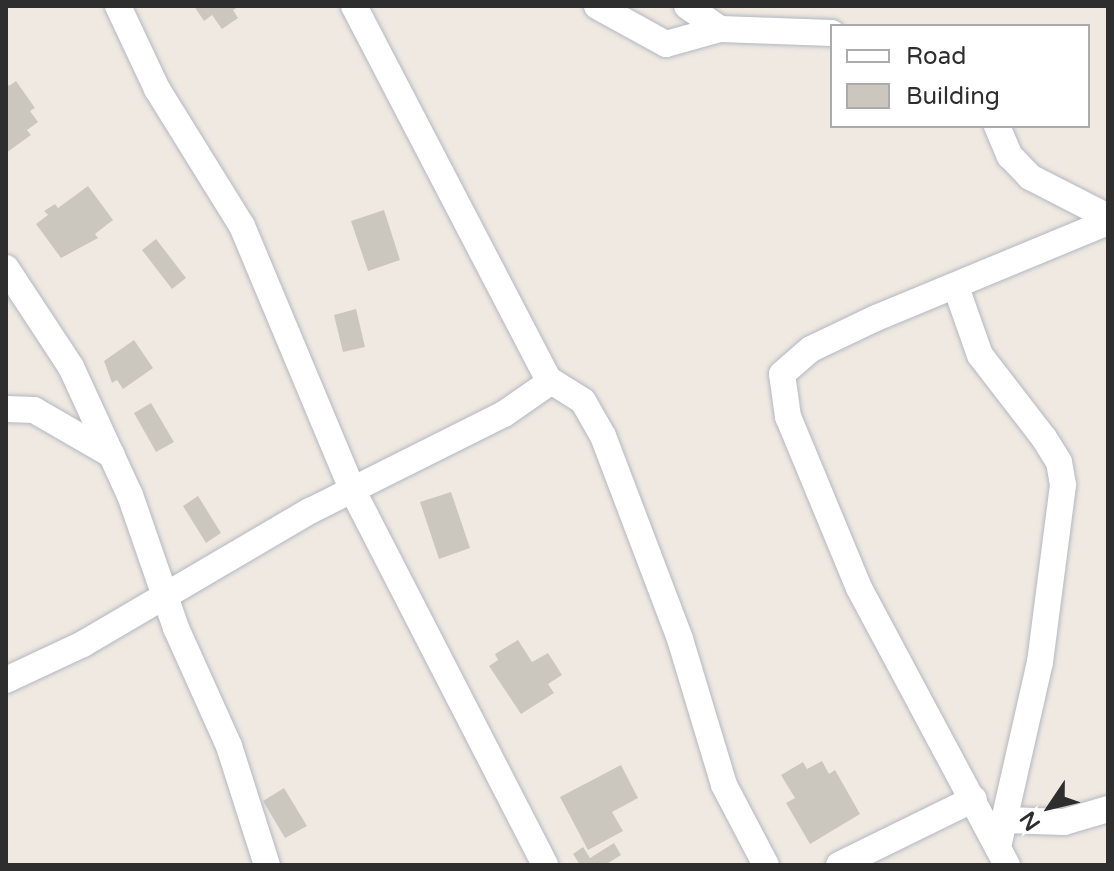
<!DOCTYPE html>
<html>
<head>
<meta charset="utf-8">
<style>
  body { margin:0 }
  #map { position:relative; width:1114px; height:871px; overflow:hidden; background:#efe9e1; font-family:"Varela Round",sans-serif }
  div>[style] { position:absolute }
  .building>* { inset:0; background:#cbc7bf }
  .roads { filter:drop-shadow(0 0 2px #b4b7c1) drop-shadow(0 0 2px #b4b7c1) }
  .minor>* { height:26px; margin:-13px; padding:0 13px; transform-origin:13px; border-radius:13px; background:#fff }
  span { translate:-50% -50%; white-space:nowrap; text-align:center; line-height:1.15; -webkit-text-stroke:7px #fff; paint-order:stroke }
  .frame { position:absolute; inset:0; border:8px solid #2e2e2e; pointer-events:none }
  .legend { position:absolute; left:830px; top:24px; width:260px; height:104px; box-sizing:border-box; background:#fff; border:2px solid #ababab; margin:0; padding:10px 14px; list-style:none; font-size:24px; color:#2e2e2e }
  .legend li { display:flex; align-items:center; gap:16px; height:40px }
  .legend b { width:40px; border:2px solid #ababab }
  .north { position:absolute; left:1010px; top:767px; width:80px; height:80px; -webkit-text-stroke:6px #fff; paint-order:stroke; rotate:235deg; font-size:22px; font-weight:700; line-height:32px; text-align:center; color:#2e2e2e }
  .north::after { content:''; display:block; margin:auto; width:28px; height:36px; background:#2e2e2e; clip-path:polygon(50% 0,100% 100%,50% 72%,0 100%) }
</style>
</head>
<body>
<div id="map">
  <div class="building">
    <div style="clip-path:polygon(194px 6px,240px 6px,233px 10px,238px 18px,222px 29px,212px 15px,204px 21px)"></div>
    <div style="clip-path:polygon(6px 81px,9px 86px,16px 81px,35px 108px,30px 111px,38px 122px,27px 130px,31px 135px,6px 153px)"></div>
    <div style="clip-path:polygon(88px 186px,113px 220px,95px 234px,98px 238px,61px 258px,36px 224px,48px 215px,44px 211px,55px 204px,58px 208px)"></div>
    <div style="clip-path:polygon(384px 210px,400px 260px,368px 271px,351px 221px)"></div>
    <div style="clip-path:polygon(156px 239px,186px 278px,172px 289px,142px 250px)"></div>
    <div style="clip-path:polygon(356px 309px,365px 347px,343px 352px,334px 315px)"></div>
    <div style="clip-path:polygon(134px 340px,153px 368px,123px 389px,117px 380px,112px 383px,104px 361px)"></div>
    <div style="clip-path:polygon(151px 403px,174px 442px,156px 452px,134px 413px)"></div>
    <div style="clip-path:polygon(451px 492px,470px 548px,439px 559px,420px 502px)"></div>
    <div style="clip-path:polygon(198px 496px,221px 533px,206px 543px,183px 506px)"></div>
    <div style="clip-path:polygon(518px 640px,532px 662px,548px 653px,562px 675px,548px 684px,554px 693px,521px 714px,489px 666px,498px 660px,495px 654px)"></div>
    <div style="clip-path:polygon(822px 761px,829px 774px,835px 770px,860px 814px,810px 844px,786px 803px,795px 798px,781px 775px,803px 762px,807px 769px)"></div>
    <div style="clip-path:polygon(621px 765px,638px 798px,612px 812px,623px 831px,588px 850px,560px 797px)"></div>
    <div style="clip-path:polygon(284px 788px,307px 826px,285px 838px,263px 801px)"></div>
    <div style="clip-path:polygon(614px 843px,621px 855px,605px 865px,580px 865px,573px 854px,583px 847px,590px 858px)"></div>
  </div>
  <div class="roads">
    <div class="minor">
      <div style="left:118px;top:6px;width:92px;rotate:64.8deg"></div>
      <div style="left:157px;top:89px;width:161px;rotate:58.2deg"></div>
      <div style="left:242px;top:226px;width:287px;rotate:67.3deg"></div>
      <div style="left:353px;top:491px;width:420px;rotate:62.8deg"></div>
      <div style="left:354px;top:6px;width:420px;rotate:62.5deg"></div>
      <div style="left:548px;top:379px;width:41px;rotate:32.2deg"></div>
      <div style="left:583px;top:401px;width:40px;rotate:60.3deg"></div>
      <div style="left:603px;top:436px;width:217px;rotate:69.2deg"></div>
      <div style="left:680px;top:639px;width:152px;rotate:73.2deg"></div>
      <div style="left:724px;top:785px;width:90px;rotate:62.3deg"></div>
      <div style="left:597px;top:6px;width:79px;rotate:28.8deg"></div>
      <div style="left:666px;top:44px;width:56px;rotate:-15.5deg"></div>
      <div style="left:687px;top:6px;width:40px;rotate:34.9deg"></div>
      <div style="left:720px;top:29px;width:112px;rotate:2deg"></div>
      <div style="left:997px;top:126px;width:33px;rotate:67deg"></div>
      <div style="left:1010px;top:156px;width:29px;rotate:46deg"></div>
      <div style="left:1030px;top:177px;width:88px;rotate:27.1deg"></div>
      <div style="left:6px;top:268px;width:118px;rotate:56.7deg"></div>
      <div style="left:71px;top:367px;width:141px;rotate:65.3deg"></div>
      <div style="left:130px;top:495px;width:141px;rotate:70.9deg"></div>
      <div style="left:176px;top:628px;width:129px;rotate:65.8deg"></div>
      <div style="left:229px;top:746px;width:125px;rotate:72.3deg"></div>
      <div style="left:956px;top:287px;width:72px;rotate:70.6deg"></div>
      <div style="left:980px;top:355px;width:105px;rotate:52.4deg"></div>
      <div style="left:1044px;top:438px;width:28px;rotate:58deg"></div>
      <div style="left:1059px;top:462px;width:23px;rotate:80deg"></div>
      <div style="left:1063px;top:485px;width:178px;rotate:97.4deg"></div>
      <div style="left:1040px;top:662px;width:190px;rotate:102.8deg"></div>
      <div style="left:6px;top:409px;width:28px;rotate:2deg"></div>
      <div style="left:34px;top:410px;width:90px;rotate:30deg"></div>
      <div style="left:6px;top:680px;width:85px;rotate:-25.1deg"></div>
      <div style="left:83px;top:644px;width:263px;rotate:-30.4deg"></div>
      <div style="left:310px;top:511px;width:217px;rotate:-26.6deg"></div>
      <div style="left:504px;top:414px;width:56px;rotate:-34.8deg"></div>
      <div style="left:1005px;top:820px;width:59px;rotate:1.9deg"></div>
      <div style="left:1064px;top:822px;width:46px;rotate:-16.5deg"></div>
      <div style="left:839px;top:865px;width:150px;rotate:-26.1deg"></div>
      <div style="left:1007px;top:865px;width:314px;rotate:-118.1deg"></div>
      <div style="left:859px;top:588px;width:185px;rotate:-112.5deg"></div>
      <div style="left:788px;top:417px;width:43px;rotate:-97.9deg"></div>
      <div style="left:782px;top:374px;width:38px;rotate:-41deg"></div>
      <div style="left:811px;top:349px;width:72px;rotate:-25.5deg"></div>
      <div style="left:876px;top:318px;width:251px;rotate:-22.5deg"></div>
    </div>
  </div>
  <div class="frame"></div>
  <ul class="legend">
  <li><b style="height:10px;background:#fff"></b>Road</li>
  <li><b style="height:22px;background:#cbc7bf"></b>Building</li>
  </ul>
  <div class="north">N</div>
</div>
</body>
</html>
